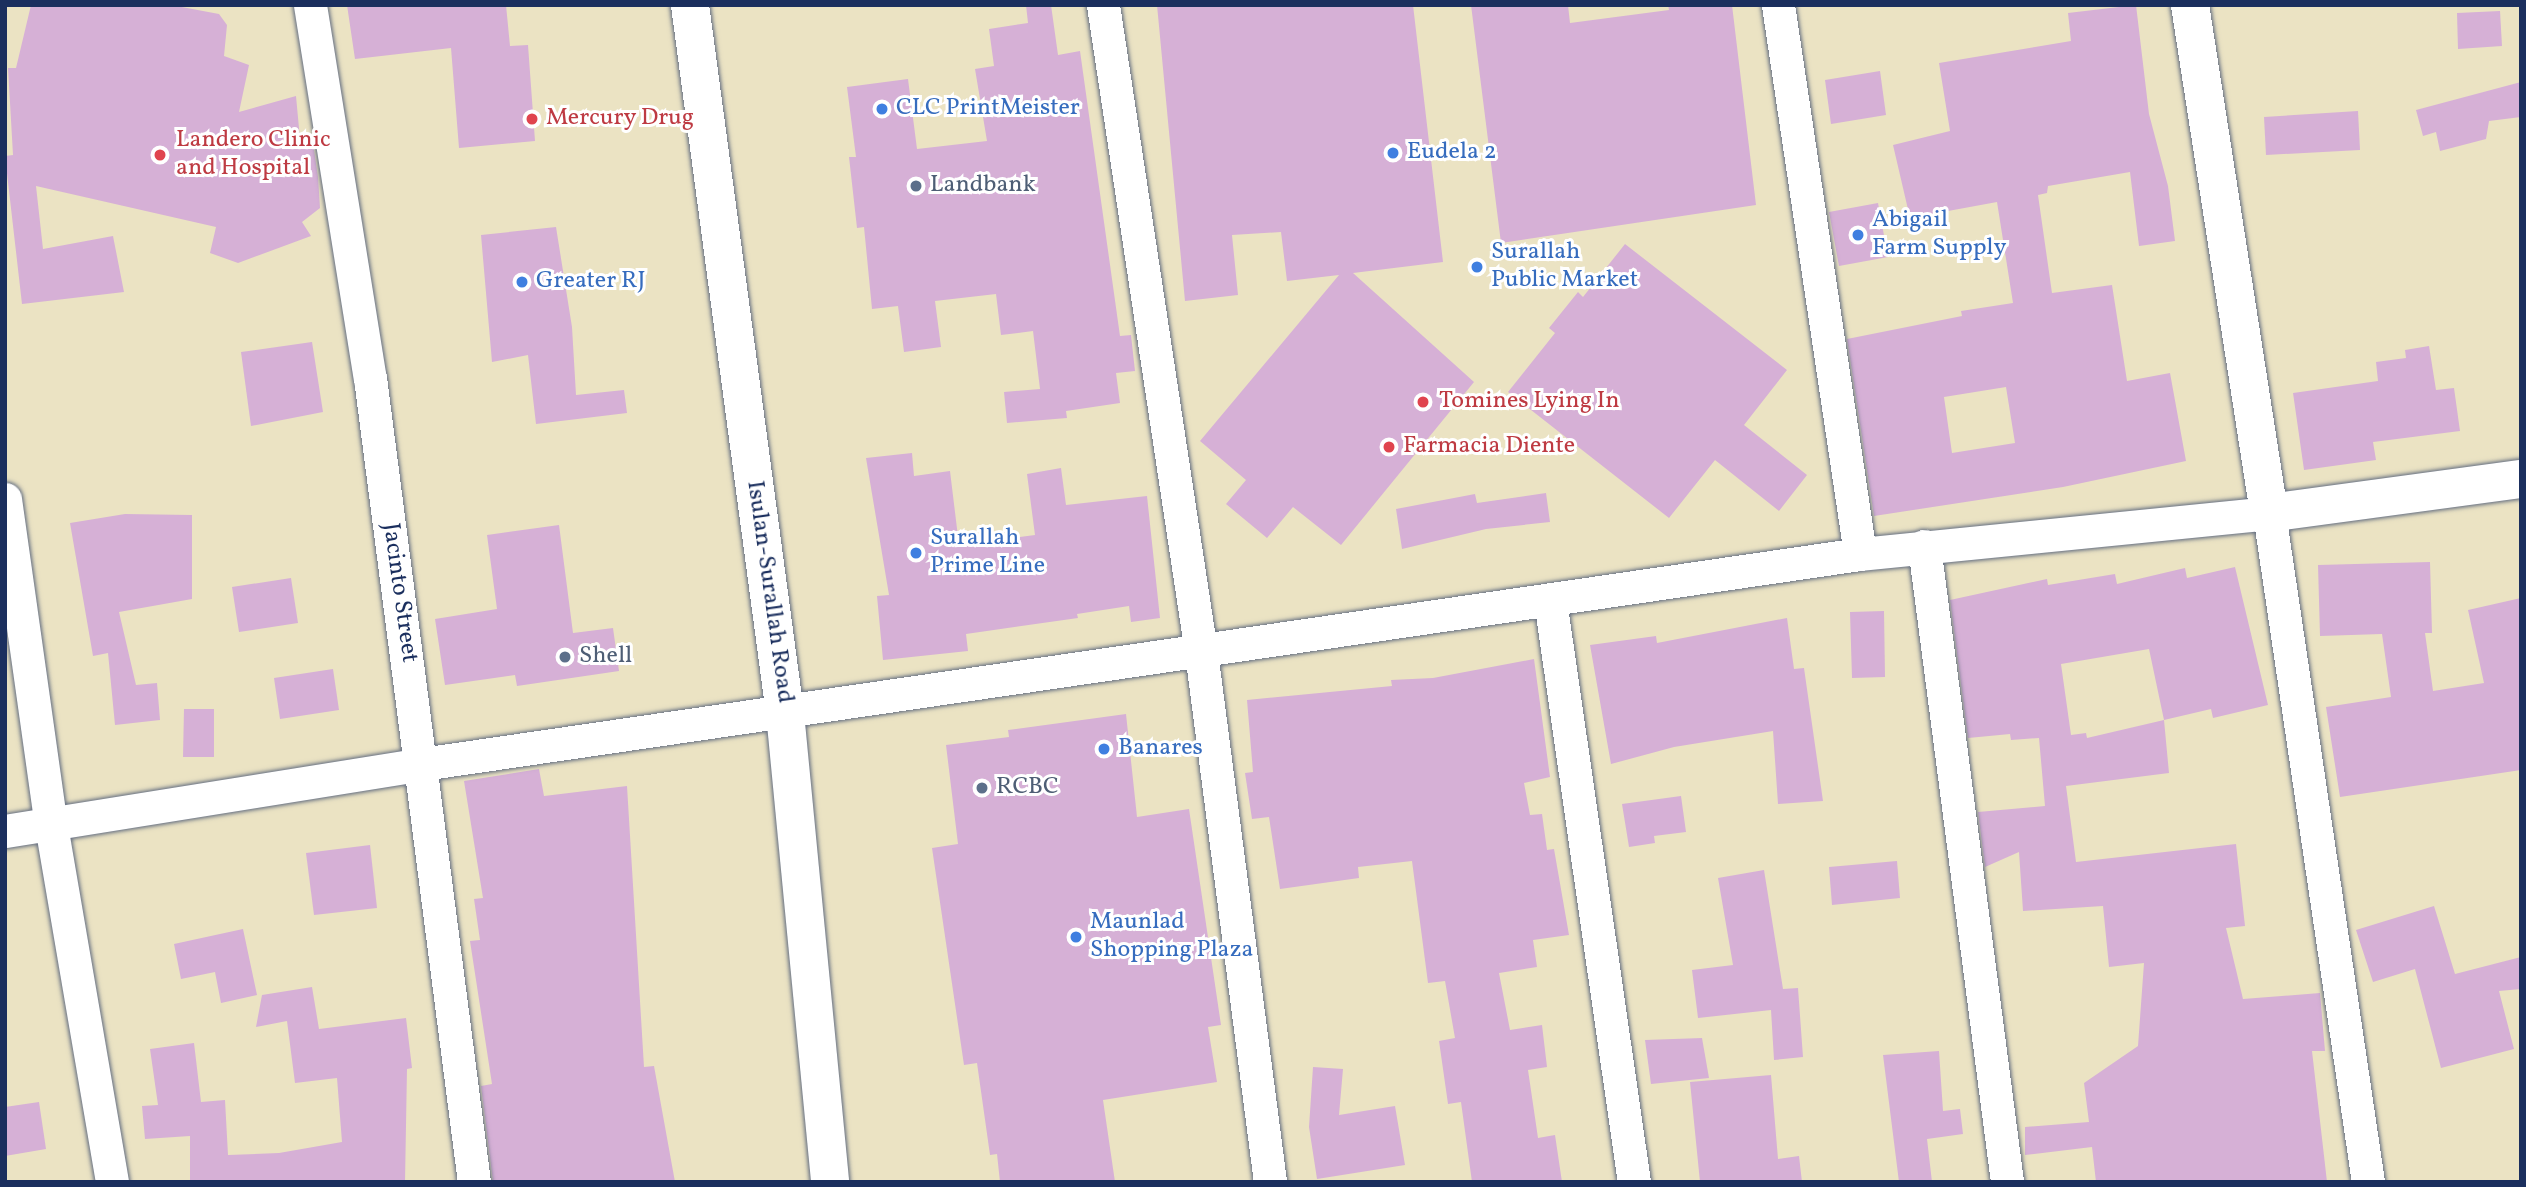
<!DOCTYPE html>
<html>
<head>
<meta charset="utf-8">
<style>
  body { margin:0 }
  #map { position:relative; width:2526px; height:1187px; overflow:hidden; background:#ebe3c3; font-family:Vollkorn,serif }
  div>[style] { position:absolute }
  .building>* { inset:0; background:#d6b0d6 }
  .roads { filter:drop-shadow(0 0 2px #646e81) drop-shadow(0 0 2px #646e81) }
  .minor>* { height:33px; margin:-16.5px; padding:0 16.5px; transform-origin:16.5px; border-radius:16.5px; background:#fff }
  .tertiary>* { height:38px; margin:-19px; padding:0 19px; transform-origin:19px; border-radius:19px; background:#fff }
  .trunk>* { height:38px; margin:-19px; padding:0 19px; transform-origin:19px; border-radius:19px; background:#fff }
  .dots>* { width:19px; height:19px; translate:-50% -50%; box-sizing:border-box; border:4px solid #fff; border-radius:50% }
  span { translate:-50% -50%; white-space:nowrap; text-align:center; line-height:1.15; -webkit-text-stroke:6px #fff; paint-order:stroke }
  .shop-label { font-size:24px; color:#366cbe }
  .left { translate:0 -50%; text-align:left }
  .health-label { font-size:24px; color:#be3a42 }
  .service-label { font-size:24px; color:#4e5e75 }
  .street-label { font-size:24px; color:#1b2f5e }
  .frame { position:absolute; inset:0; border:7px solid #1b2f5e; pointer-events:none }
</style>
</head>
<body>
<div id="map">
  <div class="building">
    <div style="clip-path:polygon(31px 5px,171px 5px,219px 14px,227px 25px,224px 56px,249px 65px,239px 112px,296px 96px,300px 139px,313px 143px,318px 177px,320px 208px,302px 222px,311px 236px,238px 263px,210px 253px,216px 227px,36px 186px,43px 249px,113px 236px,124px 292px,22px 304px,5px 156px,13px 155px,8px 68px,16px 68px)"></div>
    <div style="clip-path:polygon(347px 5px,506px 5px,510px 46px,528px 45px,535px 141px,459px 148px,451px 48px,355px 59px)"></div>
    <div style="clip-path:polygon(1026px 5px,1051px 5px,1058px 55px,1080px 51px,1120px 336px,1131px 335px,1135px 371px,1116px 373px,1120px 403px,1066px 411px,1067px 418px,1007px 423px,1004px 392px,1040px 389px,1033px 331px,1001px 335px,996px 294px,935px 301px,941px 347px,904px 352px,898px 306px,872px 309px,864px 227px,857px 228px,849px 157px,856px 157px,847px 87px,908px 79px,917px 149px,987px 141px,975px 69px,994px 66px,989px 29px,1028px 23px)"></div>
    <div style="clip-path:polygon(1157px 5px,1413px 5px,1443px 262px,1353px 273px,1474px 382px,1341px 545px,1293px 507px,1267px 538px,1226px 504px,1246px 480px,1200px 441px,1339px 275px,1287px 281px,1281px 232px,1232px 235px,1238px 295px,1185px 301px)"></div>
    <div style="clip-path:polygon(1471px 5px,1568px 5px,1570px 23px,1669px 10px,1668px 5px,1732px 5px,1756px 205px,1501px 243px)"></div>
    <div style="clip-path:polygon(evenodd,2136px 5px,2149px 114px,2168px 186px,2175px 241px,2139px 246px,2130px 172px,2048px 186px,2047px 193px,2038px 195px,2052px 293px,2112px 285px,2127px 381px,2170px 373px,2186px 461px,2063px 487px,1874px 516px,1847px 339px,1962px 316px,1961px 311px,2013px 303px,1997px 202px,1910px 218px,1893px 145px,1950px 131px,1939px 63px,2071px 41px,2068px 13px,2136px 5px,2006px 387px,2015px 443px,1952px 453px,1944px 397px,2006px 387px)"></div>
    <div style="clip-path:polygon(2500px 11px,2502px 46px,2458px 49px,2457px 13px)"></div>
    <div style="clip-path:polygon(1880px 71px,1886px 115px,1831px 124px,1825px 80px)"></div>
    <div style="clip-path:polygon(2521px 82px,2521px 117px,2489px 121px,2486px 139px,2440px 151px,2436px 132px,2423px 136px,2416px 110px)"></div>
    <div style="clip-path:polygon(2358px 111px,2360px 150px,2266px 155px,2264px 117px)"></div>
    <div style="clip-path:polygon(1878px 203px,1888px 257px,1839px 266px,1829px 212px)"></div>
    <div style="clip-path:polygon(556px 227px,572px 327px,576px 395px,624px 390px,627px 413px,536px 424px,528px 355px,492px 362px,481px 235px)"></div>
    <div style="clip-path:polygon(1625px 244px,1787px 370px,1744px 425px,1807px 475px,1779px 511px,1715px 460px,1669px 518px,1508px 392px,1555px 333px,1549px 328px,1578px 292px,1583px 297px)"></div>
    <div style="clip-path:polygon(312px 342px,323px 412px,251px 426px,241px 352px)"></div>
    <div style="clip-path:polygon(2429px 346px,2436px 390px,2454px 388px,2460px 431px,2373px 442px,2376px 460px,2304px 470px,2293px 393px,2378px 381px,2376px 362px,2406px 358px,2405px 350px)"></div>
    <div style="clip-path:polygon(912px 453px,914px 476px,950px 471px,959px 545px,1035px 535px,1027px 474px,1061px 468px,1066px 505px,1147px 496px,1160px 618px,1131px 622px,1129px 606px,1077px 614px,1078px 618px,966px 634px,968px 651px,883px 660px,877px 596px,889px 595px,866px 458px)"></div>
    <div style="clip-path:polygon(1546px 493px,1550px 522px,1486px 529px,1402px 549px,1396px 509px,1475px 494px,1477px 503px)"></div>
    <div style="clip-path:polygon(125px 514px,192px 515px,192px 599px,119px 612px,136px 685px,157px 683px,160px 720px,115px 725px,108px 653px,93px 656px,70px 523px)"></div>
    <div style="clip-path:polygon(559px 525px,573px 633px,613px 628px,619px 671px,517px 686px,515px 675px,445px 685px,435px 619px,497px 609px,487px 535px)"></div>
    <div style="clip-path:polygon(2430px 562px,2432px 633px,2425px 633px,2433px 691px,2484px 683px,2468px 610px,2521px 598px,2521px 770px,2340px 797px,2326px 707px,2391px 697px,2382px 634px,2320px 636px,2318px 565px)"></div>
    <div style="clip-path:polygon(evenodd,2235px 567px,2268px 705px,2213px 718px,2211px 709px,2164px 720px,2169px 773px,2066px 786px,2076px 862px,2236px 844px,2245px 926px,2226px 928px,2243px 999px,2320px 993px,2325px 1051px,2312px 1051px,2327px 1182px,2096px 1182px,2092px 1147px,2025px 1155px,2025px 1127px,2089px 1122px,2084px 1083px,2138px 1046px,2144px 963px,2109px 967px,2103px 906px,2023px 911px,2019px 852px,1985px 867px,1978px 812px,2045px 806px,2039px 738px,2011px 740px,2010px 734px,1968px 738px,1950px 600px,2047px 579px,2048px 585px,2115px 574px,2117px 584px,2185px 568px,2187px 578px,2235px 567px,2149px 649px,2164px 720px,2087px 738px,2086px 733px,2071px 735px,2061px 664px,2149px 649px)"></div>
    <div style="clip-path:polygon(291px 578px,298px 623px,239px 632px,232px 587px)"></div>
    <div style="clip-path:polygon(1884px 611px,1885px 677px,1852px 678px,1850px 612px)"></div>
    <div style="clip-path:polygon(1787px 618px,1794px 669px,1804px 668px,1823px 801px,1778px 804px,1773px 731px,1674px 747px,1611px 764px,1590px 645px,1656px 636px,1657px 643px)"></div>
    <div style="clip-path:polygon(1534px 659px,1550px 777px,1524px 783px,1530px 815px,1542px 814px,1547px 850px,1554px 849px,1569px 935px,1533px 940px,1537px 967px,1499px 973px,1510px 1030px,1542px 1025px,1547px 1067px,1528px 1070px,1538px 1138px,1555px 1135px,1562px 1182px,1472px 1182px,1461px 1102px,1448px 1104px,1439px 1041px,1455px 1038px,1445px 981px,1428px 983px,1412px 861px,1358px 867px,1359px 878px,1280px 889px,1269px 817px,1252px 819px,1245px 773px,1253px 772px,1247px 700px,1392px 686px,1391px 680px,1433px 678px)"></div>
    <div style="clip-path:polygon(333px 669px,339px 710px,280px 719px,274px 678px)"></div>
    <div style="clip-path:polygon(184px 709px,214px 709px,214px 757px,183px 757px)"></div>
    <div style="clip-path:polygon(1126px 714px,1137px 817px,1189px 809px,1221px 1025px,1208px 1027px,1217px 1082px,1103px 1100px,1115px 1182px,1000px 1182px,997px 1154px,990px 1155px,977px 1063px,964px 1065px,932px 848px,958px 844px,946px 745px,1009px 737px,1008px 730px)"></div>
    <div style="clip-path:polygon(539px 769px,544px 796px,627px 786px,644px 1067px,654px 1066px,675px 1182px,493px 1182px,481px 1086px,492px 1084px,470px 941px,480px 940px,474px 899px,483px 898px,464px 781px)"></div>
    <div style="clip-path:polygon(1681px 796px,1686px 832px,1654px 836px,1655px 843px,1629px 847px,1622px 804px)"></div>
    <div style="clip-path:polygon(370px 845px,377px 908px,314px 915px,306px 853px)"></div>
    <div style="clip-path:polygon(1897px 861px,1900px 898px,1832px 905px,1829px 867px)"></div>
    <div style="clip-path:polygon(1764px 870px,1783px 989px,1798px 988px,1803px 1057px,1774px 1060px,1771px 1010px,1698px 1018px,1692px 970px,1733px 965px,1718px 878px)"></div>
    <div style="clip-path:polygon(2434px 906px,2455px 974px,2521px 957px,2521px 989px,2499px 991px,2514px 1049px,2441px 1068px,2415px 969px,2373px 982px,2356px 930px)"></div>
    <div style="clip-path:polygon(243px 929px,257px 995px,221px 1003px,215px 972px,181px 979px,174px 944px)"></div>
    <div style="clip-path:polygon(312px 987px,319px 1029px,406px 1018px,412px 1068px,407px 1069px,405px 1182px,190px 1182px,190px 1136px,145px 1139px,142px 1106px,158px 1105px,150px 1049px,194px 1043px,201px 1102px,225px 1100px,228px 1155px,279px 1153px,342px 1142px,337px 1078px,295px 1083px,287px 1021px,256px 1027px,262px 995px)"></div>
    <div style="clip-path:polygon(1702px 1038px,1709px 1078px,1651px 1084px,1645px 1040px)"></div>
    <div style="clip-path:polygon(1939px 1051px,1943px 1111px,1960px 1109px,1963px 1134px,1927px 1139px,1932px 1182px,1899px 1182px,1883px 1055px)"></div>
    <div style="clip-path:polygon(1313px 1067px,1343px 1069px,1339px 1115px,1395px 1106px,1405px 1165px,1317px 1179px,1309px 1127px)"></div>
    <div style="clip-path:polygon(1771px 1075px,1778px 1159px,1799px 1156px,1802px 1182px,1700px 1182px,1690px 1082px)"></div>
    <div style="clip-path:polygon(39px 1102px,46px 1149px,5px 1156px,5px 1107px)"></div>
  </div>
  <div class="roads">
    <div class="minor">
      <div style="left:310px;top:5px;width:378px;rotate:80.9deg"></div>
      <div style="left:370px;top:378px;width:811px;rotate:82.63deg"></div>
      <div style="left:1103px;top:5px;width:654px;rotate:81.39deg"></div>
      <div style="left:1201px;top:652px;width:534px;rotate:82.58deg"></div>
      <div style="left:1778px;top:5px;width:555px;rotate:81.5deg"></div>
      <div style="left:5px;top:499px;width:329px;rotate:82deg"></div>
      <div style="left:51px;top:825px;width:362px;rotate:80.3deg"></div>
      <div style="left:1924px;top:546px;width:641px;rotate:82.56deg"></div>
      <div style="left:1550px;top:600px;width:588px;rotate:81.79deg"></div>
      <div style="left:5px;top:831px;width:422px;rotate:-9.1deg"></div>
      <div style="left:422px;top:764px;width:1453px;rotate:-8.31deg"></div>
      <div style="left:1860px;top:554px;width:411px;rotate:-5.7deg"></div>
      <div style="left:2269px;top:513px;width:676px;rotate:81.58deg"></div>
    </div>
    <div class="tertiary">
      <div style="left:2190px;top:5px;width:514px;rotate:81.16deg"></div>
      <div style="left:2269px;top:513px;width:254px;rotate:-7.7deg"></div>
    </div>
    <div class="trunk">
      <div style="left:690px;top:5px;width:714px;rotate:82.36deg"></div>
      <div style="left:785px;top:713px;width:471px;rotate:84.5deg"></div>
    </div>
  </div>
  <div class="dots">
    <div style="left:882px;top:109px;background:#3f7fe0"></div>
    <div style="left:532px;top:119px;background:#e0444e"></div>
    <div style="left:1393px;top:153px;background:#3f7fe0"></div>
    <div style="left:160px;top:155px;background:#e0444e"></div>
    <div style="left:916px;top:186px;background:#5c6f8a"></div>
    <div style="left:1858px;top:235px;background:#3f7fe0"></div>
    <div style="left:1477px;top:267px;background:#3f7fe0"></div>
    <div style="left:522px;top:282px;background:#3f7fe0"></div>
    <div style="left:1423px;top:402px;background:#e0444e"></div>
    <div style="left:1389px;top:447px;background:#e0444e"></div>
    <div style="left:916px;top:553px;background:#3f7fe0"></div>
    <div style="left:565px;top:657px;background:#5c6f8a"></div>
    <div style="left:1104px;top:749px;background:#3f7fe0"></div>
    <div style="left:982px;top:788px;background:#5c6f8a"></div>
    <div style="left:1076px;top:937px;background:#3f7fe0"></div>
  </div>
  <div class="shop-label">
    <span class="left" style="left:896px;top:109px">CLC PrintMeister</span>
    <span class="left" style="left:1407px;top:153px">Eudela 2</span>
    <span class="left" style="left:1872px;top:235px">Abigail<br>Farm Supply</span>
    <span class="left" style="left:1491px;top:267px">Surallah<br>Public Market</span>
    <span class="left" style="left:536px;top:282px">Greater RJ</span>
    <span class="left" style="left:930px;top:553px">Surallah<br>Prime Line</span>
    <span class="left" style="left:1118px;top:749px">Banares</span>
    <span class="left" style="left:1090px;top:937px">Maunlad<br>Shopping Plaza</span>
  </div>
  <div class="health-label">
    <span class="left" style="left:546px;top:119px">Mercury Drug</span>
    <span class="left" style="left:176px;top:155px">Landero Clinic<br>and Hospital</span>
    <span class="left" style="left:1439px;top:402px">Tomines Lying In</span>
    <span class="left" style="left:1403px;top:447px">Farmacia Diente</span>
  </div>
  <div class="service-label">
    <span class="left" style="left:930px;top:186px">Landbank</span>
    <span class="left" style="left:579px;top:657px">Shell</span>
    <span class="left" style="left:996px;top:788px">RCBC</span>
  </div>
  <div class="street-label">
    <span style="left:769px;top:592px;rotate:82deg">Isulan-Surallah Road</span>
    <span style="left:399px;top:593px;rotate:82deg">Jacinto Street</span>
  </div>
  <div class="frame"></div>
</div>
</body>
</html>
